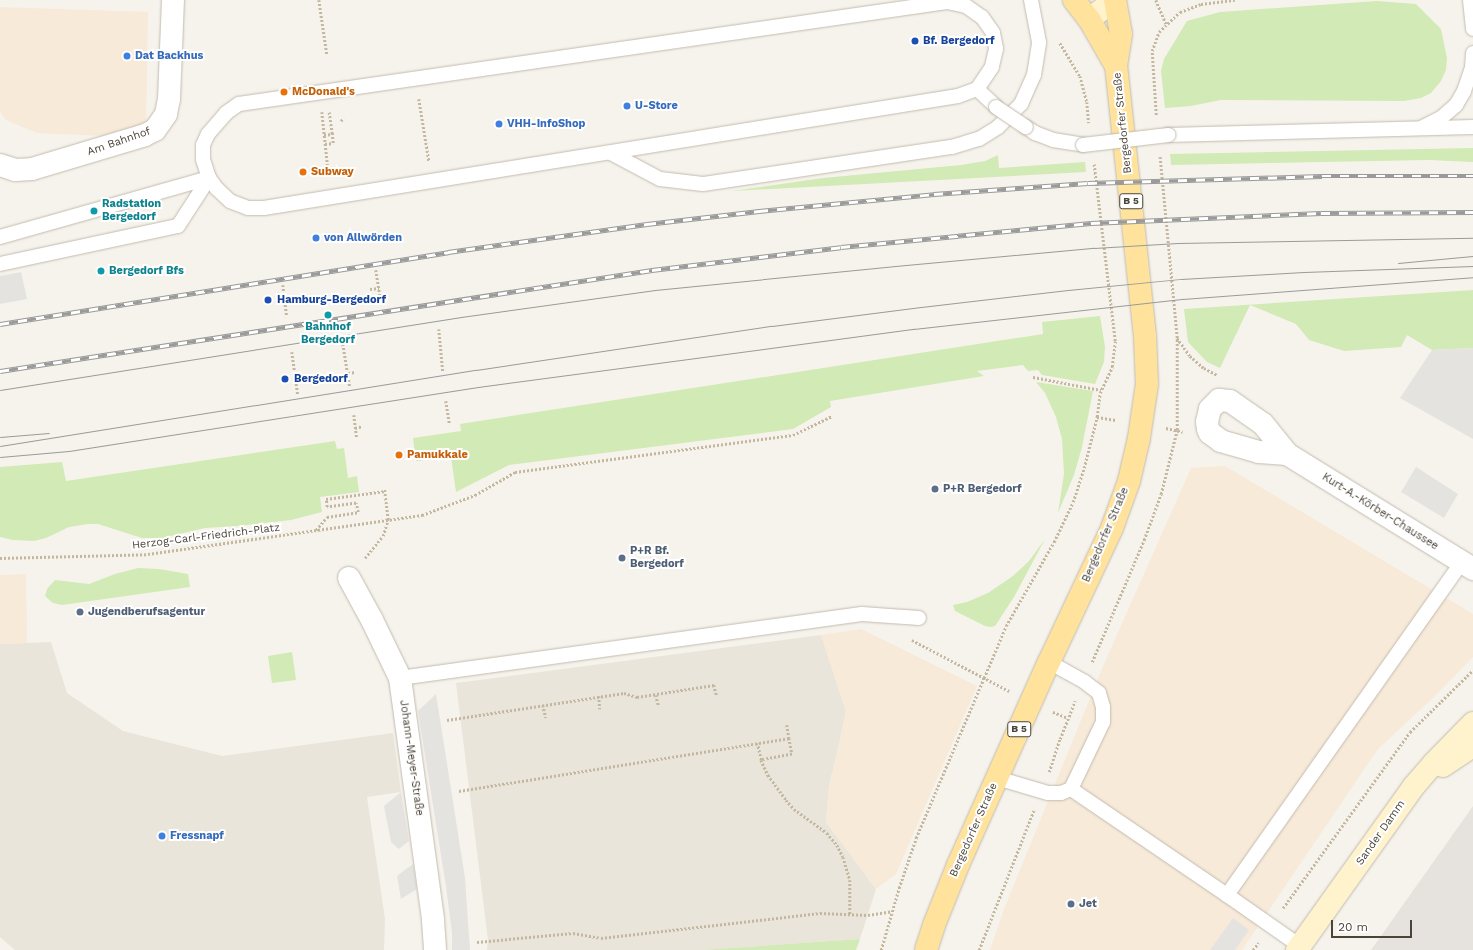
<!DOCTYPE html>
<html>
<head>
<meta charset="utf-8">
<style>
  body { margin:0 }
  #map { position:relative; width:1473px; height:950px; overflow:hidden; background:#f6f3ec; font-family:"Work Sans",sans-serif }
  div>[style] { position:absolute }
  .residential>* { inset:0; background:#eae5da }
  .commercial>* { inset:0; background:#f7ead8 }
  .industrial>* { inset:0; background:#e6e2dd }
  .green>* { inset:0; background:#d2eab5 }
  .parking>* { inset:0; background:#e5e3e0 }
  .path>* { height:2.5px; margin-top:-1.25px; transform-origin:0; background:repeating-linear-gradient(90deg,#c4b79f 0 2px,transparent 0 4px) }
  .roads { filter:drop-shadow(0 0 1px #c2bbae) drop-shadow(0 0 1px #c2bbae) }
  .lane>* { height:14px; margin:-7px; padding:0 7px; transform-origin:7px; border-radius:7px; background:#fff }
  .street>* { height:22px; margin:-11px; padding:0 11px; transform-origin:11px; border-radius:11px; background:#fff }
  .secondary>* { height:22px; margin:-11px; padding:0 11px; transform-origin:11px; border-radius:11px; background:#fff3cd }
  .primary>* { height:22px; margin:-11px; padding:0 11px; transform-origin:11px; border-radius:11px; background:#ffe39c }
  .tram>* { height:1px; margin:-0.5px; padding:0 0.5px; transform-origin:0.5px; border-radius:0.5px; background:#9a9a9a }
  .rail>* { height:4.5px; margin-top:-2.25px; transform-origin:0; background:repeating-linear-gradient(90deg,#fff 0 9px,#9a9a9a 0 18px); box-sizing:border-box; border-block:1px solid #9a9a9a }
  .bridges { filter:drop-shadow(0 0 1px #c2bbae) drop-shadow(0 0 1px #c2bbae) }
  .lane-bridge>* { height:14px; margin:-7px; padding:0 7px; transform-origin:7px; border-radius:7px; background:#fff }
  .dots>* { width:11px; height:11px; translate:-50% -50%; box-sizing:border-box; border:2px solid #fff; border-radius:50% }
  span { translate:-50% -50%; white-space:nowrap; text-align:center; line-height:1.15; -webkit-text-stroke:4px #fff; paint-order:stroke }
  .shield-label span { padding:1px 3px; background:#fff; border:1px solid; border-radius:3px; -webkit-text-stroke-width:0 }
  .shield-label { font-size:10px; color:#4b4439; font-weight:700 }
  .transit-label { font-size:11px; color:#164399; font-weight:700 }
  .left { translate:0 -50%; text-align:left }
  .shop-label { font-size:11px; color:#366cbe; font-weight:700 }
  .food-label { font-size:11px; color:#c56008; font-weight:700 }
  .street-label { font-size:11px; color:#4b4439 }
  .culture-label { font-size:11px; color:#0d838f; font-weight:700 }
  .service-label { font-size:11px; color:#4e5e75; font-weight:700 }
  .scale { position:absolute; left:1331px; top:920px; width:81px; height:18px; box-sizing:border-box; border:2px solid #4b4439; border-top:0; padding-left:5px; font-size:12px; line-height:14px; white-space:nowrap; color:#4b4439; -webkit-text-stroke:3px #fff; paint-order:stroke }
</style>
</head>
<body>
<div id="map">
  <div class="residential">
    <div style="clip-path:polygon(821px 635px,846px 711px,838px 749px,829px 786px,826px 822px,876px 889px,860px 939px,701px 950px,487px 950px,488px 940px,456px 683px)"></div>
    <div style="clip-path:polygon(51px 642px,67px 693px,123px 731px,222px 756px,393px 733px,401px 792px,367px 797px,385px 919px,384px 950px,15px 950px,0 937px,0 644px)"></div>
  </div>
  <div class="commercial">
    <div style="clip-path:polygon(0 7px,148px 12px,146px 124px,106px 136px,37px 133px,6px 120px,0 111px)"></div>
    <div style="clip-path:polygon(1225px 466px,1473px 614px,1473px 657px,1434px 697px,1378px 749px,1242px 950px,990px 950px,1004px 909px,1104px 664px,1191px 468px)"></div>
    <div style="clip-path:polygon(26px 574px,27px 643px,0 644px,0 575px)"></div>
    <div style="clip-path:polygon(861px 629px,977px 686px,896px 874px,876px 889px,826px 822px,829px 786px,838px 749px,846px 711px,821px 635px)"></div>
  </div>
  <div class="industrial">
    <div style="clip-path:polygon(1473px 806px,1473px 950px,1371px 950px)"></div>
  </div>
  <div class="green">
    <div style="clip-path:polygon(1377px 1px,1416px 4px,1441px 29px,1447px 58px,1446px 70px,1441px 81px,1431px 93px,1421px 98px,1404px 101px,1221px 100px,1191px 106px,1165px 108px,1161px 71px,1164px 59px,1187px 21px,1220px 12px)"></div>
    <div style="clip-path:polygon(1473px 148px,1473px 162px,1429px 160px,1171px 165px,1170px 154px)"></div>
    <div style="clip-path:polygon(998px 155px,999px 168px,1085px 162px,1086px 172px,732px 191px,823px 178px,961px 165px,985px 161px)"></div>
    <div style="clip-path:polygon(1473px 290px,1473px 348px,1432px 350px,1407px 335px,1401px 347px,1344px 351px,1309px 340px,1296px 324px,1250px 305px,1220px 368px,1207px 362px,1188px 342px,1184px 309px)"></div>
    <div style="clip-path:polygon(1100px 316px,1105px 347px,1104px 362px,1095px 384px,1042px 375px,1038px 370px,1028px 371px,1023px 365px,977px 371px,984px 376px,830px 401px,831px 407px,793px 429px,509px 465px,456px 492px,451px 457px,416px 461px,413px 438px,461px 431px,460px 424px,1043px 334px,1042px 322px)"></div>
    <div style="clip-path:polygon(1036px 382px,1093px 391px,1082px 447px,1074px 475px,1058px 513px,1064px 474px,1062px 439px,1056px 417px,1045px 393px)"></div>
    <div style="clip-path:polygon(335px 441px,337px 449px,344px 448px,348px 478px,357px 476px,359px 492px,320px 497px,322px 512px,291px 520px,238px 526px,205px 528px,162px 538px,142px 538px,98px 524px,88px 524px,69px 527px,46px 538px,34px 541px,13px 540px,0 537px,0 467px,62px 462px,66px 481px)"></div>
    <div style="clip-path:polygon(1045px 539px,1014px 597px,995px 626px,990px 627px,985px 626px,955px 611px,953px 605px,967px 602px,988px 593px,1013px 576px,1029px 561px)"></div>
    <div style="clip-path:polygon(138px 568px,159px 569px,188px 574px,190px 587px,62px 605px,53px 603px,45px 596px,47px 589px,55px 580px,89px 584px,115px 574px)"></div>
    <div style="clip-path:polygon(292px 652px,296px 680px,272px 683px,268px 656px)"></div>
    <div style="clip-path:polygon(860px 939px,856px 950px,701px 950px)"></div>
  </div>
  <div class="parking">
    <div style="clip-path:polygon(21px 272px,27px 299px,0 304px,0 276px)"></div>
    <div style="clip-path:polygon(1473px 348px,1473px 439px,1400px 398px,1432px 350px)"></div>
    <div style="clip-path:polygon(1416px 467px,1458px 494px,1444px 518px,1401px 492px)"></div>
    <div style="clip-path:polygon(436px 694px,465px 878px,470px 950px,452px 950px,452px 933px,446px 887px,418px 711px)"></div>
    <div style="clip-path:polygon(401px 792px,409px 841px,399px 849px,391px 842px,384px 806px)"></div>
    <div style="clip-path:polygon(413px 864px,417px 889px,401px 899px,397px 876px)"></div>
    <div style="clip-path:polygon(1233px 918px,1249px 930px,1235px 950px,1210px 950px)"></div>
  </div>
  <div class="path">
    <div style="left:319px;top:0;width:55px;rotate:81.6deg"></div>
    <div style="left:1156px;top:0;width:26px;rotate:67deg"></div>
    <div style="left:1060px;top:43px;width:39px;rotate:59deg"></div>
    <div style="left:1080px;top:76px;width:27px;rotate:75deg"></div>
    <div style="left:1087px;top:102px;width:21px;rotate:85deg"></div>
    <div style="left:419px;top:99px;width:63px;rotate:80.8deg"></div>
    <div style="left:322px;top:112px;width:65px;rotate:83.9deg"></div>
    <div style="left:1156px;top:115px;width:64px;rotate:-93.6deg"></div>
    <div style="left:1152px;top:51px;width:20px;rotate:-70deg"></div>
    <div style="left:1159px;top:32px;width:29px;rotate:-44deg"></div>
    <div style="left:1180px;top:12px;width:22px;rotate:-21deg"></div>
    <div style="left:1201px;top:4px;width:34px;rotate:-7deg"></div>
    <div style="left:341px;top:121px;width:4px;rotate:-56deg"></div>
    <div style="left:324px;top:135px;width:8px;rotate:-7deg"></div>
    <div style="left:332px;top:134px;width:22px;rotate:-98deg"></div>
    <div style="left:325px;top:144px;width:8px;rotate:-7deg"></div>
    <div style="left:333px;top:143px;width:10px;rotate:-96deg"></div>
    <div style="left:376px;top:270px;width:33px;rotate:81deg"></div>
    <div style="left:283px;top:285px;width:32px;rotate:83deg"></div>
    <div style="left:370px;top:289px;width:9px;rotate:-6deg"></div>
    <div style="left:439px;top:329px;width:43px;rotate:84.7deg"></div>
    <div style="left:1177px;top:338px;width:22px;rotate:54deg"></div>
    <div style="left:1190px;top:356px;width:18px;rotate:41deg"></div>
    <div style="left:1204px;top:368px;width:15px;rotate:28deg"></div>
    <div style="left:343px;top:344px;width:44px;rotate:80.8deg"></div>
    <div style="left:292px;top:352px;width:43px;rotate:82.1deg"></div>
    <div style="left:348px;top:373px;width:8px;rotate:-7deg"></div>
    <div style="left:1033px;top:377px;width:69px;rotate:10.8deg"></div>
    <div style="left:446px;top:401px;width:24px;rotate:81deg"></div>
    <div style="left:354px;top:415px;width:23px;rotate:83deg"></div>
    <div style="left:1097px;top:417px;width:19px;rotate:9deg"></div>
    <div style="left:355px;top:428px;width:8px;rotate:-14deg"></div>
    <div style="left:1166px;top:428px;width:17px;rotate:13deg"></div>
    <div style="left:316px;top:530px;width:17px;rotate:-50deg"></div>
    <div style="left:327px;top:517px;width:31px;rotate:-9deg"></div>
    <div style="left:358px;top:512px;width:9px;rotate:-103deg"></div>
    <div style="left:356px;top:503px;width:29px;rotate:172deg"></div>
    <div style="left:327px;top:507px;width:8px;rotate:-97deg"></div>
    <div style="left:326px;top:499px;width:60px;rotate:-7.7deg"></div>
    <div style="left:0;top:558px;width:148px;rotate:-1.5deg"></div>
    <div style="left:148px;top:554px;width:277px;rotate:-8.1deg"></div>
    <div style="left:422px;top:515px;width:57px;rotate:-20.7deg"></div>
    <div style="left:475px;top:495px;width:46px;rotate:-29.9deg"></div>
    <div style="left:515px;top:472px;width:280px;rotate:-7.6deg"></div>
    <div style="left:793px;top:435px;width:43px;rotate:-26deg"></div>
    <div style="left:365px;top:558px;width:28px;rotate:-51deg"></div>
    <div style="left:383px;top:536px;width:17px;rotate:-73deg"></div>
    <div style="left:388px;top:520px;width:31px;rotate:-97deg"></div>
    <div style="left:912px;top:640px;width:110px;rotate:27.7deg"></div>
    <div style="left:1092px;top:662px;width:133px;rotate:-66.9deg"></div>
    <div style="left:1144px;top:540px;width:49px;rotate:-69.7deg"></div>
    <div style="left:1161px;top:494px;width:66px;rotate:-76deg"></div>
    <div style="left:1177px;top:430px;width:92px;rotate:-90deg"></div>
    <div style="left:1177px;top:338px;width:182px;rotate:-95.4deg"></div>
    <div style="left:656px;top:695px;width:12px;rotate:76deg"></div>
    <div style="left:599px;top:696px;width:13px;rotate:86deg"></div>
    <div style="left:543px;top:705px;width:13px;rotate:77deg"></div>
    <div style="left:1053px;top:712px;width:16px;rotate:22deg"></div>
    <div style="left:447px;top:720px;width:179px;rotate:-8.7deg"></div>
    <div style="left:624px;top:693px;width:14px;rotate:17deg"></div>
    <div style="left:637px;top:697px;width:78px;rotate:-8.9deg"></div>
    <div style="left:714px;top:685px;width:12px;rotate:76deg"></div>
    <div style="left:787px;top:725px;width:13px;rotate:81deg"></div>
    <div style="left:761px;top:760px;width:17px;rotate:65deg"></div>
    <div style="left:768px;top:775px;width:31px;rotate:54deg"></div>
    <div style="left:786px;top:800px;width:12px;rotate:48deg"></div>
    <div style="left:794px;top:809px;width:41px;rotate:36deg"></div>
    <div style="left:827px;top:833px;width:16px;rotate:50deg"></div>
    <div style="left:837px;top:845px;width:13px;rotate:63deg"></div>
    <div style="left:843px;top:857px;width:24px;rotate:73deg"></div>
    <div style="left:850px;top:880px;width:35px;rotate:90deg"></div>
    <div style="left:1049px;top:772px;width:35px;rotate:-72deg"></div>
    <div style="left:1060px;top:739px;width:41px;rotate:-68.5deg"></div>
    <div style="left:459px;top:791px;width:334px;rotate:-9.1deg"></div>
    <div style="left:789px;top:738px;width:16px;rotate:79deg"></div>
    <div style="left:792px;top:754px;width:32px;rotate:169deg"></div>
    <div style="left:761px;top:760px;width:17px;rotate:-103deg"></div>
    <div style="left:1283px;top:908px;width:217px;rotate:-54.2deg"></div>
    <div style="left:1410px;top:732px;width:88px;rotate:-44.5deg"></div>
    <div style="left:477px;top:942px;width:96px;rotate:-5.4deg"></div>
    <div style="left:573px;top:933px;width:28px;rotate:10deg"></div>
    <div style="left:601px;top:938px;width:220px;rotate:-6.5deg"></div>
    <div style="left:820px;top:913px;width:48px;rotate:2.4deg"></div>
    <div style="left:868px;top:915px;width:24px;rotate:-9deg"></div>
    <div style="left:881px;top:950px;width:65px;rotate:-73.8deg"></div>
    <div style="left:899px;top:888px;width:53px;rotate:-71.2deg"></div>
    <div style="left:916px;top:838px;width:174px;rotate:-67deg"></div>
    <div style="left:984px;top:678px;width:56px;rotate:-67.1deg"></div>
    <div style="left:1006px;top:626px;width:97px;rotate:-60.3deg"></div>
    <div style="left:1054px;top:542px;width:44px;rotate:-64.6deg"></div>
    <div style="left:1073px;top:502px;width:36px;rotate:-72deg"></div>
    <div style="left:1084px;top:468px;width:53px;rotate:-75.7deg"></div>
    <div style="left:1097px;top:417px;width:24px;rotate:-83deg"></div>
    <div style="left:1100px;top:393px;width:29px;rotate:-65deg"></div>
    <div style="left:1112px;top:367px;width:26px;rotate:-83deg"></div>
    <div style="left:1115px;top:341px;width:178px;rotate:-96.8deg"></div>
    <div style="left:979px;top:950px;width:150px;rotate:-68.6deg"></div>
    <div style="left:1253px;top:950px;width:9px;rotate:-54deg"></div>
  </div>
  <div class="roads">
    <div class="lane">
      <div style="left:1470px;top:0;width:29px;rotate:84deg"></div>
      <div style="left:947px;top:2px;width:19px;rotate:12deg"></div>
      <div style="left:966px;top:6px;width:19px;rotate:35deg"></div>
      <div style="left:982px;top:17px;width:19px;rotate:55deg"></div>
      <div style="left:993px;top:33px;width:16px;rotate:79deg"></div>
      <div style="left:996px;top:49px;width:18px;rotate:103deg"></div>
      <div style="left:992px;top:67px;width:27px;rotate:124deg"></div>
      <div style="left:977px;top:89px;width:20px;rotate:160deg"></div>
      <div style="left:958px;top:96px;width:703px;rotate:170.83deg"></div>
      <div style="left:264px;top:208px;width:16px;rotate:180deg"></div>
      <div style="left:248px;top:208px;width:19px;rotate:-159deg"></div>
      <div style="left:230px;top:201px;width:18px;rotate:-137deg"></div>
      <div style="left:217px;top:189px;width:14px;rotate:-126deg"></div>
      <div style="left:209px;top:178px;width:20px;rotate:-108deg"></div>
      <div style="left:203px;top:159px;width:14px;rotate:-90deg"></div>
      <div style="left:203px;top:145px;width:12px;rotate:-66deg"></div>
      <div style="left:208px;top:134px;width:28px;rotate:-49deg"></div>
      <div style="left:226px;top:113px;width:16px;rotate:-35deg"></div>
      <div style="left:239px;top:104px;width:715px;rotate:-8.2deg"></div>
      <div style="left:977px;top:89px;width:26px;rotate:43deg"></div>
      <div style="left:1026px;top:127px;width:11px;rotate:34deg"></div>
      <div style="left:1035px;top:133px;width:19px;rotate:21deg"></div>
      <div style="left:1053px;top:140px;width:30px;rotate:9deg"></div>
      <div style="left:1423px;top:127px;width:20px;rotate:-27deg"></div>
      <div style="left:1441px;top:118px;width:20px;rotate:-41deg"></div>
      <div style="left:1456px;top:105px;width:16px;rotate:-60deg"></div>
      <div style="left:1464px;top:91px;width:24px;rotate:-71deg"></div>
      <div style="left:1472px;top:68px;width:15px;rotate:-86deg"></div>
      <div style="left:1168px;top:135px;width:305px;rotate:-1.5deg"></div>
      <div style="left:611px;top:153px;width:55px;rotate:28deg"></div>
      <div style="left:660px;top:179px;width:43px;rotate:6.6deg"></div>
      <div style="left:703px;top:184px;width:252px;rotate:-8.5deg"></div>
      <div style="left:952px;top:147px;width:28px;rotate:-17deg"></div>
      <div style="left:979px;top:139px;width:22px;rotate:-32deg"></div>
      <div style="left:998px;top:127px;width:33px;rotate:-45deg"></div>
      <div style="left:1021px;top:104px;width:32px;rotate:-66deg"></div>
      <div style="left:1034px;top:75px;width:33px;rotate:-81deg"></div>
      <div style="left:1039px;top:42px;width:43px;rotate:-100.8deg"></div>
      <div style="left:0;top:237px;width:217px;rotate:-15.8deg"></div>
      <div style="left:0;top:264px;width:182px;rotate:-12.1deg"></div>
      <div style="left:178px;top:226px;width:57px;rotate:-57.1deg"></div>
      <div style="left:400px;top:678px;width:466px;rotate:-7.9deg"></div>
      <div style="left:862px;top:614px;width:57px;rotate:4deg"></div>
      <div style="left:997px;top:778px;width:53px;rotate:16.4deg"></div>
      <div style="left:1048px;top:793px;width:13px"></div>
      <div style="left:1061px;top:793px;width:11px;rotate:-22deg"></div>
      <div style="left:1071px;top:789px;width:74px;rotate:-64.5deg"></div>
      <div style="left:1103px;top:722px;width:15px;rotate:-90deg"></div>
      <div style="left:1103px;top:707px;width:15px;rotate:-106deg"></div>
      <div style="left:1099px;top:693px;width:18px;rotate:-142deg"></div>
      <div style="left:1085px;top:682px;width:41px;rotate:-150.9deg"></div>
      <div style="left:1071px;top:789px;width:189px;rotate:34.2deg"></div>
      <div style="left:1227px;top:895px;width:408px;rotate:-54.8deg"></div>
      <div style="left:1227px;top:895px;width:89px;rotate:34.9deg"></div>
    </div>
    <div class="street">
      <div style="left:0;top:165px;width:16px;rotate:18deg"></div>
      <div style="left:15px;top:170px;width:17px;rotate:-3deg"></div>
      <div style="left:32px;top:169px;width:118px;rotate:-16.7deg"></div>
      <div style="left:145px;top:135px;width:11px;rotate:-27deg"></div>
      <div style="left:155px;top:130px;width:19px;rotate:-55deg"></div>
      <div style="left:166px;top:114px;width:15px;rotate:-79deg"></div>
      <div style="left:169px;top:99px;width:99px;rotate:-87.7deg"></div>
      <div style="left:1287px;top:454px;width:28px;rotate:-176deg"></div>
      <div style="left:1259px;top:452px;width:40px;rotate:-164deg"></div>
      <div style="left:1221px;top:441px;width:14px;rotate:-144deg"></div>
      <div style="left:1210px;top:433px;width:4px;rotate:-117deg"></div>
      <div style="left:1208px;top:429px;width:7px;rotate:-98deg"></div>
      <div style="left:1207px;top:422px;width:13px;rotate:-77deg"></div>
      <div style="left:1210px;top:409px;width:13px;rotate:-45deg"></div>
      <div style="left:1219px;top:400px;width:11px;rotate:5deg"></div>
      <div style="left:1230px;top:401px;width:40px;rotate:34.9deg"></div>
      <div style="left:1263px;top:424px;width:38px;rotate:51deg"></div>
      <div style="left:1287px;top:454px;width:219px;rotate:31.7deg"></div>
      <div style="left:349px;top:578px;width:48px;rotate:61.3deg"></div>
      <div style="left:372px;top:620px;width:64px;rotate:64.2deg"></div>
      <div style="left:400px;top:678px;width:244px;rotate:82.2deg"></div>
      <div style="left:433px;top:920px;width:30px;rotate:86deg"></div>
    </div>
    <div class="secondary">
      <div style="left:1089px;top:19px;width:32px;rotate:-36deg"></div>
      <div style="left:1443px;top:766px;width:36px;rotate:-34deg"></div>
      <div style="left:1297px;top:950px;width:201px;rotate:-54.5deg"></div>
      <div style="left:1414px;top:786px;width:30px;rotate:-49deg"></div>
      <div style="left:1434px;top:763px;width:56px;rotate:-45.7deg"></div>
    </div>
    <div class="primary">
      <div style="left:1074px;top:0;width:24px;rotate:52deg"></div>
      <div style="left:1089px;top:19px;width:54px;rotate:60.1deg"></div>
      <div style="left:926px;top:950px;width:26px;rotate:-72deg"></div>
      <div style="left:934px;top:925px;width:65px;rotate:-68.2deg"></div>
      <div style="left:958px;top:865px;width:222px;rotate:-65.9deg"></div>
      <div style="left:1049px;top:662px;width:148px;rotate:-64.8deg"></div>
      <div style="left:1112px;top:528px;width:50px;rotate:-70.1deg"></div>
      <div style="left:1129px;top:481px;width:44px;rotate:-76.9deg"></div>
      <div style="left:1139px;top:438px;width:55px;rotate:-81.6deg"></div>
      <div style="left:1147px;top:384px;width:48px;rotate:-92.4deg"></div>
      <div style="left:1145px;top:336px;width:272px;rotate:-96.1deg"></div>
      <div style="left:1116px;top:66px;width:32px;rotate:-81deg"></div>
      <div style="left:1121px;top:34px;width:35px;rotate:-100deg"></div>
    </div>
  </div>
  <div class="tram">
    <div style="left:1398px;top:263px;width:75px;rotate:-5.3deg"></div>
    <div style="left:0;top:390px;width:467px;rotate:-9deg"></div>
    <div style="left:461px;top:317px;width:196px;rotate:-7.9deg"></div>
    <div style="left:655px;top:290px;width:252px;rotate:-5.7deg"></div>
    <div style="left:906px;top:265px;width:189px;rotate:-5.2deg"></div>
    <div style="left:1094px;top:248px;width:84px;rotate:-3.4deg"></div>
    <div style="left:1178px;top:243px;width:295px;rotate:-1deg"></div>
    <div style="left:0;top:437px;width:49px;rotate:-4.7deg"></div>
    <div style="left:0;top:446px;width:482px;rotate:-9.1deg"></div>
    <div style="left:476px;top:370px;width:299px;rotate:-8.5deg"></div>
    <div style="left:772px;top:326px;width:150px;rotate:-7.3deg"></div>
    <div style="left:921px;top:307px;width:148px;rotate:-6.6deg"></div>
    <div style="left:1068px;top:290px;width:114px;rotate:-5.6deg"></div>
    <div style="left:1181px;top:279px;width:123px;rotate:-3.3deg"></div>
    <div style="left:1304px;top:272px;width:169px;rotate:-2deg"></div>
    <div style="left:0;top:457px;width:69px;rotate:-5deg"></div>
    <div style="left:69px;top:451px;width:414px;rotate:-8.9deg"></div>
    <div style="left:478px;top:387px;width:440px;rotate:-7.6deg"></div>
    <div style="left:914px;top:329px;width:271px;rotate:-6.4deg"></div>
    <div style="left:1183px;top:299px;width:291px;rotate:-4.3deg"></div>
  </div>
  <div class="rail">
    <div style="left:0;top:324px;width:454px;rotate:-9.1deg"></div>
    <div style="left:448px;top:252px;width:201px;rotate:-8deg"></div>
    <div style="left:647px;top:224px;width:113px;rotate:-6.6deg"></div>
    <div style="left:759px;top:211px;width:176px;rotate:-5.5deg"></div>
    <div style="left:934px;top:194px;width:154px;rotate:-4.1deg"></div>
    <div style="left:1088px;top:183px;width:234px;rotate:-1.7deg"></div>
    <div style="left:1322px;top:176px;width:151px"></div>
    <div style="left:0;top:371px;width:660px;rotate:-8.81deg"></div>
    <div style="left:652px;top:270px;width:190px;rotate:-6.9deg"></div>
    <div style="left:841px;top:247px;width:251px;rotate:-5.5deg"></div>
    <div style="left:1091px;top:223px;width:230px;rotate:-2.5deg"></div>
    <div style="left:1321px;top:213px;width:152px;rotate:-0.4deg"></div>
  </div>
  <div class="bridges">
    <div class="lane-bridge">
      <div style="left:996px;top:107px;width:36px;rotate:34deg"></div>
      <div style="left:1083px;top:145px;width:86px;rotate:-6.7deg"></div>
    </div>
  </div>
  <div class="dots">
    <div style="left:915px;top:41px;background:#1a4fb4"></div>
    <div style="left:127px;top:56px;background:#3f7fe0"></div>
    <div style="left:284px;top:92px;background:#e8710a"></div>
    <div style="left:627px;top:106px;background:#3f7fe0"></div>
    <div style="left:499px;top:124px;background:#3f7fe0"></div>
    <div style="left:303px;top:172px;background:#e8710a"></div>
    <div style="left:94px;top:211px;background:#0f9aa8"></div>
    <div style="left:316px;top:238px;background:#3f7fe0"></div>
    <div style="left:101px;top:271px;background:#0f9aa8"></div>
    <div style="left:268px;top:300px;background:#1a4fb4"></div>
    <div style="left:328px;top:315px;background:#0f9aa8"></div>
    <div style="left:285px;top:379px;background:#1a4fb4"></div>
    <div style="left:399px;top:455px;background:#e8710a"></div>
    <div style="left:935px;top:489px;background:#5c6f8a"></div>
    <div style="left:622px;top:558px;background:#5c6f8a"></div>
    <div style="left:80px;top:612px;background:#5c6f8a"></div>
    <div style="left:162px;top:836px;background:#3f7fe0"></div>
    <div style="left:1071px;top:904px;background:#5c6f8a"></div>
  </div>
  <div class="shield-label">
    <span style="left:1131px;top:201px">B 5</span>
    <span style="left:1019px;top:729px">B 5</span>
  </div>
  <div class="transit-label">
    <span class="left" style="left:923px;top:41px">Bf. Bergedorf</span>
    <span class="left" style="left:277px;top:300px">Hamburg-Bergedorf</span>
    <span class="left" style="left:294px;top:379px">Bergedorf</span>
  </div>
  <div class="shop-label">
    <span class="left" style="left:135px;top:56px">Dat Backhus</span>
    <span class="left" style="left:635px;top:106px">U-Store</span>
    <span class="left" style="left:507px;top:124px">VHH-InfoShop</span>
    <span class="left" style="left:324px;top:238px">von Allwörden</span>
    <span class="left" style="left:170px;top:836px">Fressnapf</span>
  </div>
  <div class="food-label">
    <span class="left" style="left:292px;top:92px">McDonald's</span>
    <span class="left" style="left:311px;top:172px">Subway</span>
    <span class="left" style="left:407px;top:455px">Pamukkale</span>
  </div>
  <div class="street-label">
    <span style="left:1123px;top:123px;rotate:-96deg">Bergedorfer Straße</span>
    <span style="left:119px;top:142px;rotate:-19deg">Am Bahnhof</span>
    <span style="left:1380px;top:512px;rotate:32deg">Kurt-A.-Körber-Chaussee</span>
    <span style="left:1106px;top:535px;rotate:-67deg">Bergedorfer Straße</span>
    <span style="left:206px;top:537px;rotate:-7deg">Herzog-Carl-Friedrich-Platz</span>
    <span style="left:411px;top:758px;rotate:82deg">Johann-Meyer-Straße</span>
    <span style="left:974px;top:830px;rotate:-66deg">Bergedorfer Straße</span>
    <span style="left:1381px;top:833px;rotate:-55deg">Sander Damm</span>
  </div>
  <div class="culture-label">
    <span class="left" style="left:102px;top:211px">Radstation<br>Bergedorf</span>
    <span class="left" style="left:109px;top:271px">Bergedorf Bfs</span>
    <span style="left:328px;top:334px">Bahnhof<br>Bergedorf</span>
  </div>
  <div class="service-label">
    <span class="left" style="left:943px;top:489px">P+R Bergedorf</span>
    <span class="left" style="left:630px;top:558px">P+R Bf.<br>Bergedorf</span>
    <span class="left" style="left:88px;top:612px">Jugendberufsagentur</span>
    <span class="left" style="left:1079px;top:904px">Jet</span>
  </div>
  <div class="scale">20 m</div>
</div>
</body>
</html>
